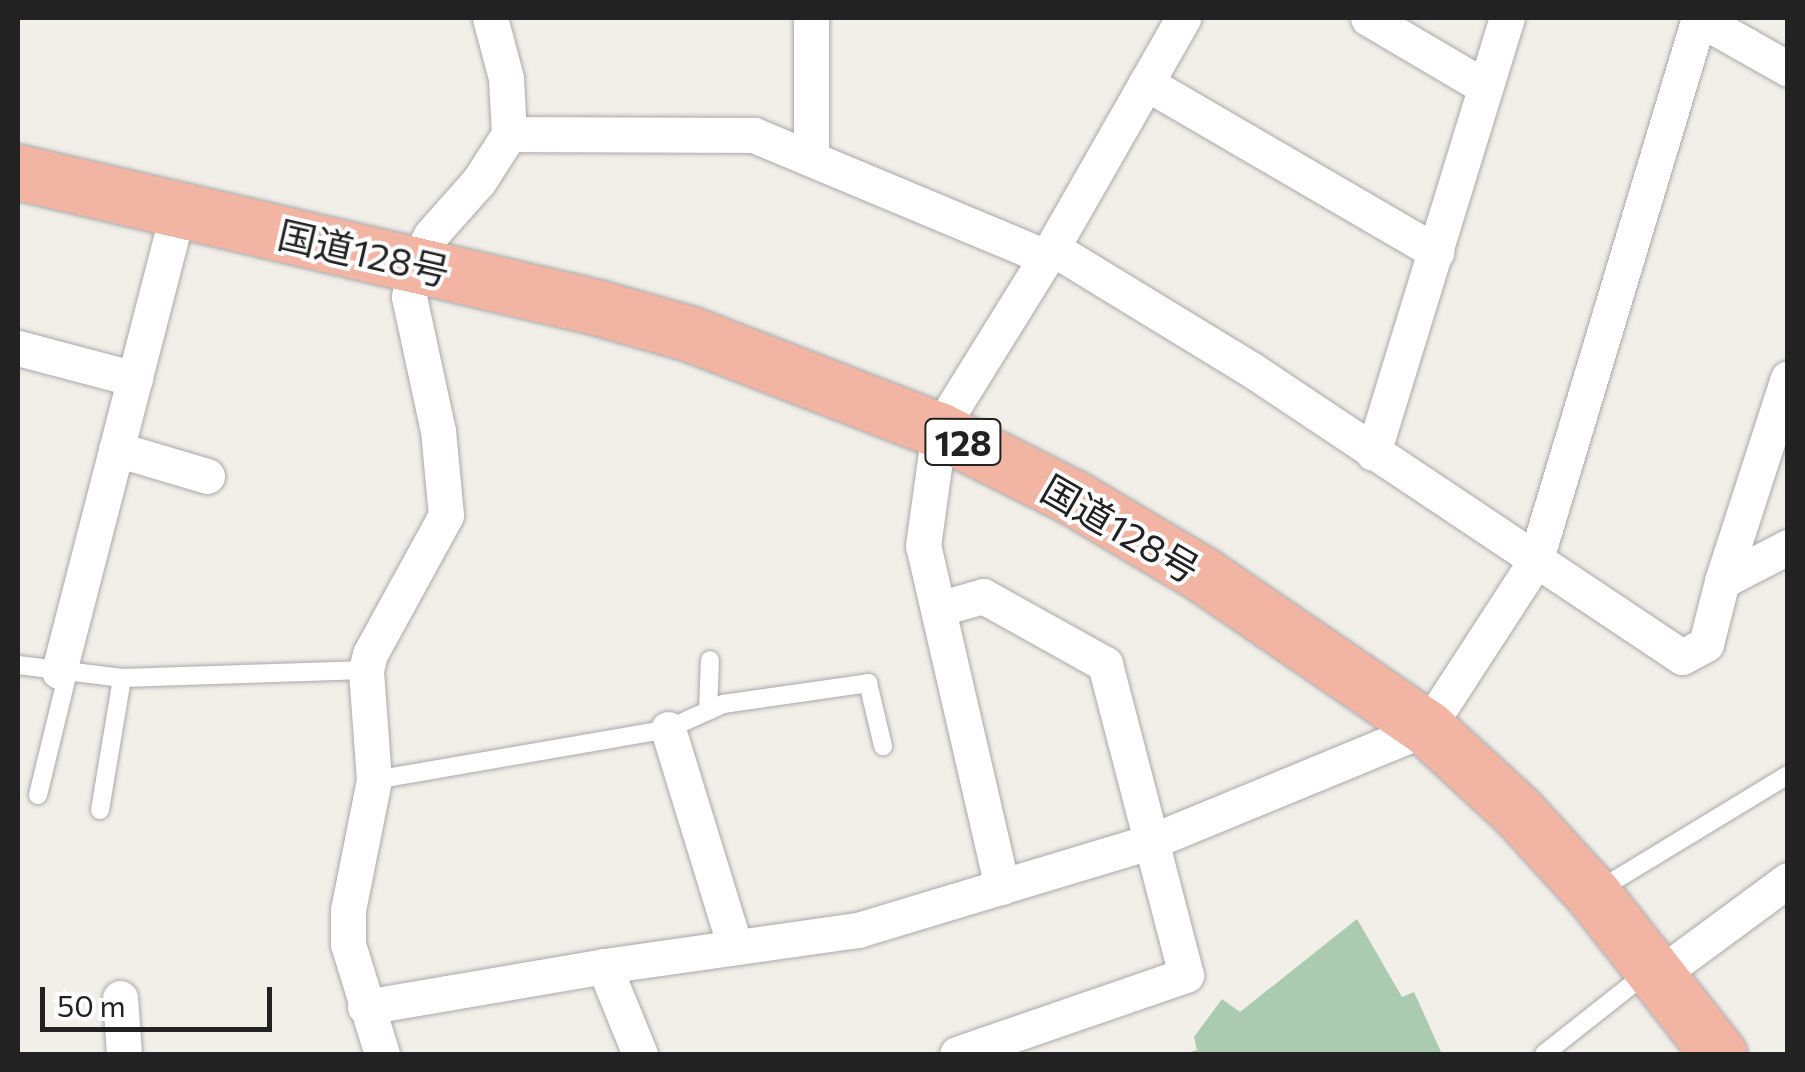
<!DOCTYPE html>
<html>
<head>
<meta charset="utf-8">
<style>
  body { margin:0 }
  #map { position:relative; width:1805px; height:1072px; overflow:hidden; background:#f2efe9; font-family:Commissioner,"Noto Sans JP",sans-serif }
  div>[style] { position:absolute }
  .cemetery>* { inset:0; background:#aacbaf }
  .roads { filter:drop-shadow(0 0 2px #a9a9a9) drop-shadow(0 0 2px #a9a9a9) }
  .service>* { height:18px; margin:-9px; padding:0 9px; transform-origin:9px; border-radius:9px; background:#fff }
  .minor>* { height:35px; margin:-17.5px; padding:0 17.5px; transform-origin:17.5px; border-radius:17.5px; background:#fff }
  .trunk>* { height:55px; margin:-27.5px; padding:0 27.5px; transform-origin:27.5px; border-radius:27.5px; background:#f2b4a3 }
  span { translate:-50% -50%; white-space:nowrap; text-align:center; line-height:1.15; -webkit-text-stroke:8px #fff; paint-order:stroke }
  .shield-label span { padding:2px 8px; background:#fff; border:2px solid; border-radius:8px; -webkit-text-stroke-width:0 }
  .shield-label { font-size:35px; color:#222; font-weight:700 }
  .street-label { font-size:38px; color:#222 }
  .frame { position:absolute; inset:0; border:20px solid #222; pointer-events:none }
  .scale { position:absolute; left:40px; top:987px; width:232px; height:45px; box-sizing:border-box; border:5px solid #222; border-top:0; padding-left:12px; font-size:30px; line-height:35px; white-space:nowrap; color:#222; -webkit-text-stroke:8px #fff; paint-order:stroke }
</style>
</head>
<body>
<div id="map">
  <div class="cemetery">
    <div style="clip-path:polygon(1357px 919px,1402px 997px,1414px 992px,1442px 1054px,1184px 1054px,1197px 1050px,1194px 1037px,1222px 999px,1240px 1012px)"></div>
  </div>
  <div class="roads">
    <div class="service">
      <div style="left:18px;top:665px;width:105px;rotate:7.1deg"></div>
      <div style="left:122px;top:678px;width:244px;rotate:-1.9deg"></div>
      <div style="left:708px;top:711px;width:51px;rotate:-87.8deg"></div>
      <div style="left:374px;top:780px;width:298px;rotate:-9.8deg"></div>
      <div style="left:668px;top:729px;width:60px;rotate:-24.4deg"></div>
      <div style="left:723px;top:704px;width:147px;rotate:-8.2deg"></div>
      <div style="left:868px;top:683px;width:65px;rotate:76.6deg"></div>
      <div style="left:38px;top:795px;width:127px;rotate:-76.3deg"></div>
      <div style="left:100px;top:810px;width:134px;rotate:-80.5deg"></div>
      <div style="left:1597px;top:891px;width:223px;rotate:-31.3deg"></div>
      <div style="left:1544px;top:1054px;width:134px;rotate:-38.3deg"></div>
    </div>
    <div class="minor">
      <div style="left:1368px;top:18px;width:136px;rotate:30.5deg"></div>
      <div style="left:1698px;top:18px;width:103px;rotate:29.5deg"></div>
      <div style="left:1146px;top:83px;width:336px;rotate:30.2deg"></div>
      <div style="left:509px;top:134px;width:245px;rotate:0.2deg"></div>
      <div style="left:754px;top:135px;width:316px;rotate:22.7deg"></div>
      <div style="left:811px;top:157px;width:139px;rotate:-90deg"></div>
      <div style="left:1052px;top:248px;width:234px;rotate:31.4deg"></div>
      <div style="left:1252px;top:370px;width:517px;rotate:33.72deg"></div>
      <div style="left:1682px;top:657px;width:27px;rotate:-28deg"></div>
      <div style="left:1706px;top:644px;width:65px;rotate:-75.7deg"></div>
      <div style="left:1722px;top:581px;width:213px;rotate:-72deg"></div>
      <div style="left:18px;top:348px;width:121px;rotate:14.8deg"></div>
      <div style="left:116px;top:449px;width:95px;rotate:16.5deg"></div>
      <div style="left:1373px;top:453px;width:455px;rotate:-72.9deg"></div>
      <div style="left:1722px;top:581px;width:74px;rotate:-27.3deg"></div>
      <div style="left:938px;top:609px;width:47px;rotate:-16.1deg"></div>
      <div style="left:983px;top:596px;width:140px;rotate:29.1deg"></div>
      <div style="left:1105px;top:664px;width:321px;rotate:75.4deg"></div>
      <div style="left:1186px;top:975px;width:242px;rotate:161deg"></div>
      <div style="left:59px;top:671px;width:478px;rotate:-75.5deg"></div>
      <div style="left:668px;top:729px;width:228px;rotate:72.9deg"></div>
      <div style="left:1002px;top:887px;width:350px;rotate:-103deg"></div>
      <div style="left:923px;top:546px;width:117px;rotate:-82.1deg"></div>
      <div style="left:939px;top:430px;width:214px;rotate:-58.2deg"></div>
      <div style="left:1052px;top:248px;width:265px;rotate:-60.3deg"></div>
      <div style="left:604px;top:966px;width:95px;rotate:67.8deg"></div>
      <div style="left:1659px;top:975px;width:160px;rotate:-36.4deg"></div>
      <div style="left:120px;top:998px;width:56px;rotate:85.9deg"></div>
      <div style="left:365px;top:1007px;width:242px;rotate:-9.7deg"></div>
      <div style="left:604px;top:966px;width:257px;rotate:-8.1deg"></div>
      <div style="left:858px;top:930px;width:305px;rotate:-16.8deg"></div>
      <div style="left:1150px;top:842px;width:300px;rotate:-22.4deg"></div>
      <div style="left:1427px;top:728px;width:198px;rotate:-57deg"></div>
      <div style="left:1535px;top:562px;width:568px;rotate:-73.22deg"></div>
      <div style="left:382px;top:1054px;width:115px;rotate:-107.2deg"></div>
      <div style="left:348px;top:944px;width:34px;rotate:-90deg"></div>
      <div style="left:348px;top:910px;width:133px;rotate:-78.7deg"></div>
      <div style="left:374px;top:780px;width:110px;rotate:-94.2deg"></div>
      <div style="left:366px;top:670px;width:16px;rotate:-76deg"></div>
      <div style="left:370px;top:654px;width:158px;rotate:-61.3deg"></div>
      <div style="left:446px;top:515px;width:84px;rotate:-95.4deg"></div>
      <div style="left:438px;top:431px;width:137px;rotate:-102.2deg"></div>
      <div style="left:409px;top:297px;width:34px;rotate:-80deg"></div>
      <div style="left:415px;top:264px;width:33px;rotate:-61deg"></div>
      <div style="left:431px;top:235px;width:72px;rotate:-48.4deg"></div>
      <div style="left:479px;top:181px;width:56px;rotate:-57.4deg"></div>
      <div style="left:509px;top:134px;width:56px;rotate:-93.1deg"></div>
      <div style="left:506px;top:78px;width:62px;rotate:-104.9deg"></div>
    </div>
    <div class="trunk">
      <div style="left:18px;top:172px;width:594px;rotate:13.15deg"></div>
      <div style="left:596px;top:307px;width:99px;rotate:15.9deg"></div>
      <div style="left:691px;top:334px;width:266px;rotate:21.2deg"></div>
      <div style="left:939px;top:430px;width:151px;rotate:26.7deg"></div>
      <div style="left:1074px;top:498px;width:149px;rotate:30.7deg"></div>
      <div style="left:1202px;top:574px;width:273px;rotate:34.4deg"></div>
      <div style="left:1427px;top:728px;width:125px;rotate:42.7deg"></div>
      <div style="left:1519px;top:813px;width:110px;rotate:47.6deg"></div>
      <div style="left:1593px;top:894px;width:204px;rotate:51.8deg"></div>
    </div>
  </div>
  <div class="shield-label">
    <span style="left:963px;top:442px">128</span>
  </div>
  <div class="street-label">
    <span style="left:364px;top:252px;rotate:13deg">国道128号</span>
    <span style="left:1121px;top:528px;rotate:30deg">国道128号</span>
  </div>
  <div class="frame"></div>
  <div class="scale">50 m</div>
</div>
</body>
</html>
